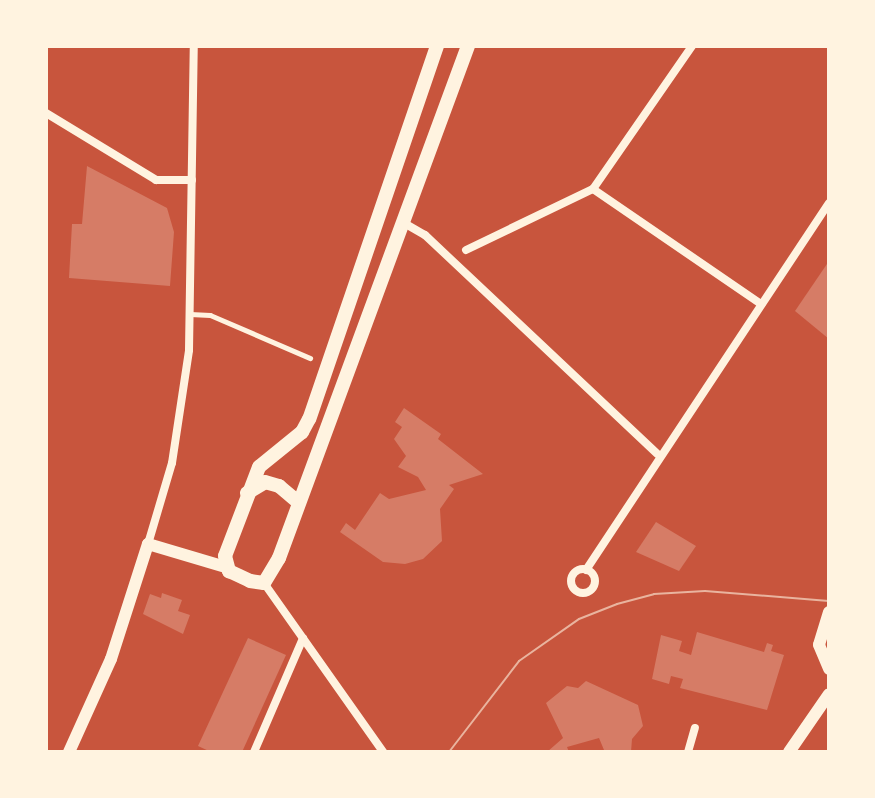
<!DOCTYPE html>
<html>
<head>
<meta charset="utf-8">
<style>
  body { margin:0 }
  #map { position:relative; width:875px; height:798px; overflow:hidden; background:#c8553d; font-family:"Roboto Serif",serif }
  div>[style] { position:absolute }
  .building>* { inset:0; background:#d67c66 }
  .service>* { height:5px; margin:-2.5px; padding:0 2.5px; transform-origin:2.5px; border-radius:2.5px; background:#fff3e0 }
  .minor>* { height:8px; margin:-4px; padding:0 4px; transform-origin:4px; border-radius:4px; background:#fff3e0 }
  .minor>.ring { margin:-4px; padding:0; box-sizing:content-box; background:none; border:8px solid #fff3e0; border-radius:50% }
  .tertiary>* { height:12px; margin:-6px; padding:0 6px; transform-origin:6px; border-radius:6px; background:#fff3e0 }
  .secondary>* { height:14px; margin:-7px; padding:0 7px; transform-origin:7px; border-radius:7px; background:#fff3e0 }
  .tram>* { height:2px; margin:-1px; padding:0 1px; transform-origin:1px; border-radius:1px; background:#e9b49f }
  span { translate:-50% -50%; white-space:nowrap; text-align:center; line-height:1.15; -webkit-text-stroke:8px #fff3e0; paint-order:stroke }
  .frame { position:absolute; inset:0; border:48px solid #fff3e0; pointer-events:none }
</style>
</head>
<body>
<div id="map">
  <div class="building">
    <div style="clip-path:polygon(87px 166px,167px 208px,174px 232px,170px 286px,69px 278px,72px 224px,82px 224px)"></div>
    <div style="clip-path:polygon(829px 261px,829px 339px,795px 311px)"></div>
    <div style="clip-path:polygon(404px 408px,441px 434px,438px 439px,483px 474px,449px 485px,454px 489px,440px 509px,442px 541px,423px 559px,405px 564px,383px 562px,340px 532px,346px 523px,355px 530px,380px 493px,389px 499px,426px 490px,418px 477px,398px 467px,406px 456px,394px 439px,402px 427px,395px 422px)"></div>
    <div style="clip-path:polygon(656px 522px,696px 546px,679px 571px,636px 552px)"></div>
    <div style="clip-path:polygon(162px 593px,182px 600px,178px 611px,190px 615px,183px 634px,143px 614px,150px 594px,161px 598px)"></div>
    <div style="clip-path:polygon(697px 632px,764px 652px,767px 643px,773px 645px,771px 651px,784px 655px,767px 710px,680px 688px,683px 679px,671px 676px,669px 684px,652px 679px,661px 635px,682px 641px,679px 651px,691px 655px)"></div>
    <div style="clip-path:polygon(248px 638px,286px 655px,242px 752px,211px 752px,198px 746px)"></div>
    <div style="clip-path:polygon(586px 681px,638px 705px,643px 726px,632px 739px,631px 752px,598px 752px,604px 750px,599px 738px,567px 747px,569px 752px,547px 752px,563px 738px,546px 703px,567px 686px,578px 688px)"></div>
  </div>
  <div class="service">
    <div style="left:190px;top:314px;width:20px;rotate:3deg"></div>
    <div style="left:210px;top:315px;width:109px;rotate:23.3deg"></div>
  </div>
  <div class="minor">
    <div style="left:46px;top:113px;width:129px;rotate:31.3deg"></div>
    <div style="left:156px;top:180px;width:36px"></div>
    <div style="left:593px;top:189px;width:204px;rotate:34.4deg"></div>
    <div style="left:404px;top:223px;width:24px;rotate:30deg"></div>
    <div style="left:425px;top:235px;width:319px;rotate:43.3deg"></div>
    <div style="left:466px;top:250px;width:141px;rotate:-25.7deg"></div>
    <div style="left:593px;top:189px;width:174px;rotate:-55.3deg"></div>
    <div style="left:148px;top:544px;width:84px;rotate:-73.5deg"></div>
    <div style="left:172px;top:463px;width:114px;rotate:-81.4deg"></div>
    <div style="left:189px;top:350px;width:304px;rotate:-89.1deg"></div>
    <div class="ring" style="left:571px;top:569px;width:16px;height:16px"></div>
    <div style="left:586px;top:570px;width:440px;rotate:-56.5deg"></div>
    <div style="left:264px;top:583px;width:207px;rotate:54.8deg"></div>
    <div style="left:254px;top:752px;width:124px;rotate:-66.7deg"></div>
    <div style="left:688px;top:752px;width:25px;rotate:-74deg"></div>
  </div>
  <div class="tertiary">
    <div style="left:829px;top:612px;width:34px;rotate:107deg"></div>
    <div style="left:819px;top:645px;width:26px;rotate:67deg"></div>
    <div style="left:69px;top:752px;width:102px;rotate:-65.7deg"></div>
    <div style="left:111px;top:659px;width:121px;rotate:-72.2deg"></div>
    <div style="left:148px;top:544px;width:80px;rotate:16.6deg"></div>
    <div style="left:789px;top:752px;width:70px;rotate:-55.4deg"></div>
  </div>
  <div class="secondary">
    <div style="left:437px;top:46px;width:394px;rotate:108.9deg"></div>
    <div style="left:309px;top:419px;width:15px;rotate:118deg"></div>
    <div style="left:302px;top:432px;width:55px;rotate:140.9deg"></div>
    <div style="left:259px;top:467px;width:95px;rotate:110.9deg"></div>
    <div style="left:225px;top:556px;width:16px;rotate:75deg"></div>
    <div style="left:229px;top:571px;width:23px;rotate:25deg"></div>
    <div style="left:250px;top:581px;width:14px;rotate:8deg"></div>
    <div style="left:264px;top:583px;width:29px;rotate:-59deg"></div>
    <div style="left:279px;top:558px;width:546px;rotate:-69.74deg"></div>
    <div style="left:247px;top:493px;width:21px;rotate:-31deg"></div>
    <div style="left:265px;top:482px;width:15px;rotate:16deg"></div>
    <div style="left:279px;top:486px;width:25px;rotate:40deg"></div>
  </div>
  <div class="tram">
    <div style="left:449px;top:752px;width:115px;rotate:-52.4deg"></div>
    <div style="left:519px;top:661px;width:73px;rotate:-35deg"></div>
    <div style="left:579px;top:619px;width:41px;rotate:-21.5deg"></div>
    <div style="left:617px;top:604px;width:38px;rotate:-15deg"></div>
    <div style="left:654px;top:594px;width:51px;rotate:-3.4deg"></div>
    <div style="left:705px;top:591px;width:124px;rotate:4.6deg"></div>
  </div>
  <div class="frame"></div>
</div>
</body>
</html>
